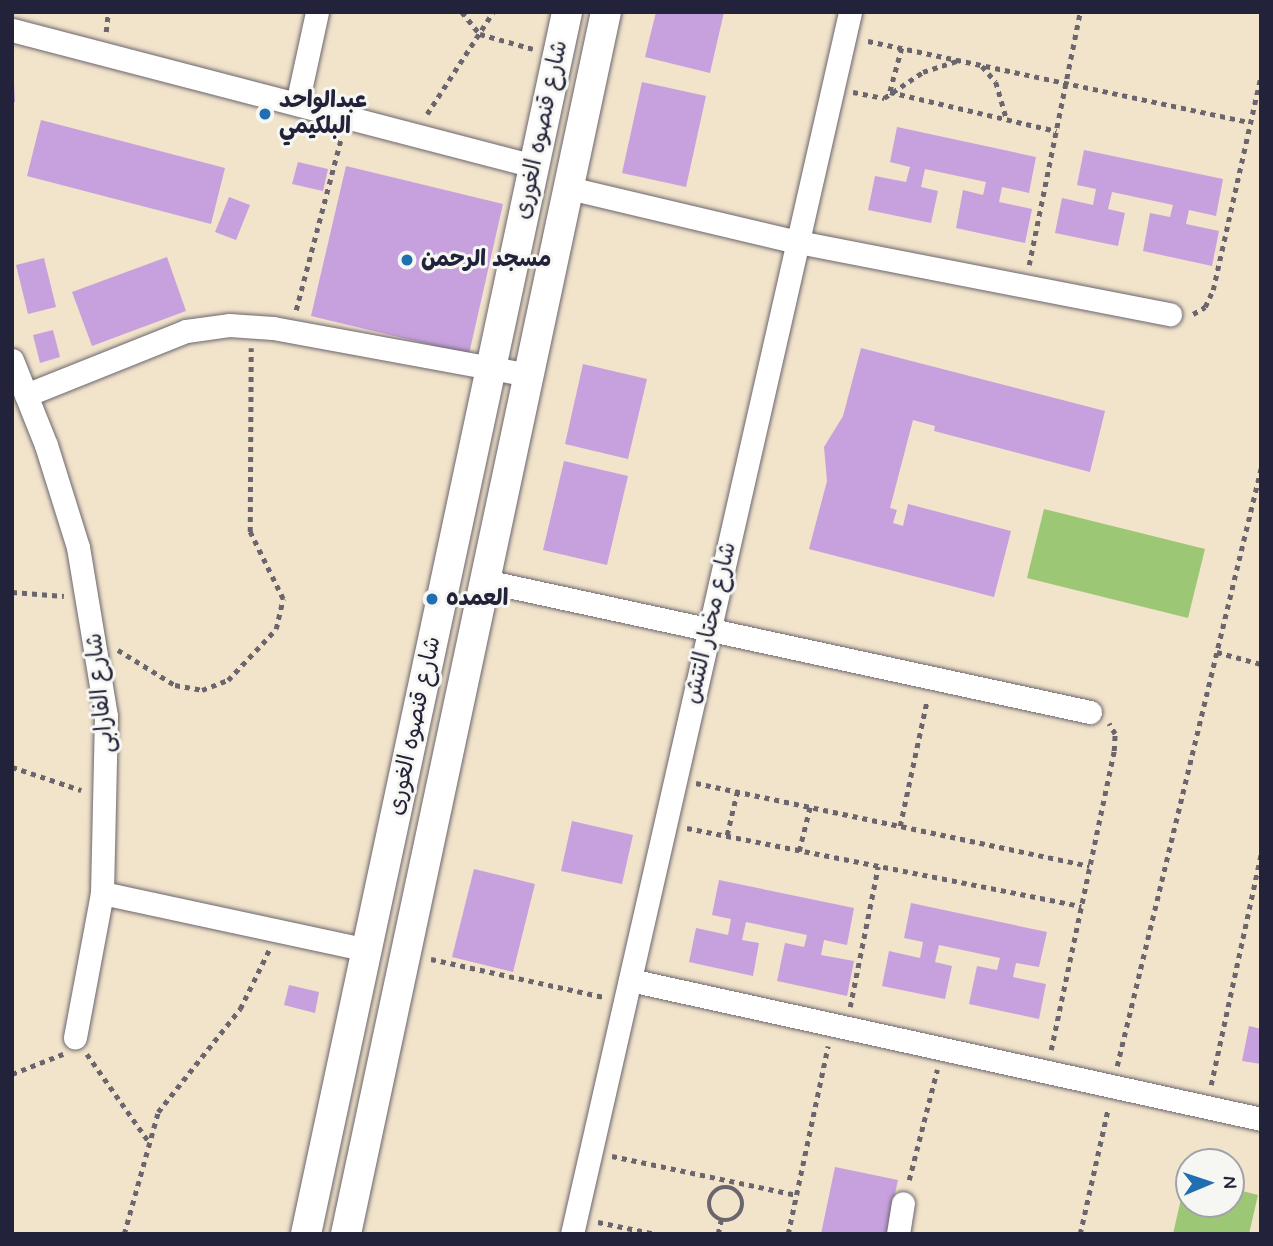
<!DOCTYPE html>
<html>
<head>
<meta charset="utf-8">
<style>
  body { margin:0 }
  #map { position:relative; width:1273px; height:1246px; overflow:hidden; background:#f2e3cb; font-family:Mynerve,"Playpen Sans Arabic",sans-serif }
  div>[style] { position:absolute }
  .green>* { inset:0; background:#9cc774 }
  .building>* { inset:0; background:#c7a1dd }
  .path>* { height:4.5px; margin-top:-2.25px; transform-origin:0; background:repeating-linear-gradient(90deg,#6b666d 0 5px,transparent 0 10px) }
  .path>.ring { margin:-2.25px; padding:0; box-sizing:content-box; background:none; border:4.5px solid #6b666d; border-radius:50% }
  .roads { filter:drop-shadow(0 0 2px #6b666d) drop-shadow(0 0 2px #6b666d) }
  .minor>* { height:23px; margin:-11.5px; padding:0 11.5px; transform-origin:11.5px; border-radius:11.5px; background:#fff }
  .tertiary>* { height:30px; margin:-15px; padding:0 15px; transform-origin:15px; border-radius:15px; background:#fff }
  .dots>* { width:19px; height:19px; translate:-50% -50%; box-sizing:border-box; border:4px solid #f6f6f2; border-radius:50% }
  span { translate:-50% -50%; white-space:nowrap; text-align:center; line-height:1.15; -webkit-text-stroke:6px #f6f6f2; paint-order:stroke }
  .poi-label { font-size:23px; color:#22223b; font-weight:700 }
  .left { translate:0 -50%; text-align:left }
  .street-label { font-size:23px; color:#22223b }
  .frame { position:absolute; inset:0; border:14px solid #22223b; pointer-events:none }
  .north { position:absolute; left:1175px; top:1148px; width:70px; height:70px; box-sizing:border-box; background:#f6f6f2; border:2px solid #a1a1a9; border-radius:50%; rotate:88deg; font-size:19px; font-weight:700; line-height:28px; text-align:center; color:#22223b }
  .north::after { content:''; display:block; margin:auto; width:24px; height:32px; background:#1f6fb2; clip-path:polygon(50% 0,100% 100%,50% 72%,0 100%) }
</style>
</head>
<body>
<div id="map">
  <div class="green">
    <div style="clip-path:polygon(1044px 509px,1205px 549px,1188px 618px,1027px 578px)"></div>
    <div style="clip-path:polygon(1186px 1177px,1189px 1204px,1231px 1204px,1231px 1188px,1258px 1195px,1249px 1234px,1173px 1234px)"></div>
  </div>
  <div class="building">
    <div style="clip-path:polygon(656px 12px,724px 12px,710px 73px,645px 57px)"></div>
    <div style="clip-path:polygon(642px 82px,706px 96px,686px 187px,622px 173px)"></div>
    <div style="clip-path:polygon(12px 84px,14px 84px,15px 102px,12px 103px)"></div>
    <div style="clip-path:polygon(41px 120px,225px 168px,211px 224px,27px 176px)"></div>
    <div style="clip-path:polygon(897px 127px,1036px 157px,1029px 193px,1002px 187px,999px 202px,1032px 209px,1025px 243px,956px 228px,963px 190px,983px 195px,986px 182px,925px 169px,921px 187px,938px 191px,931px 223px,868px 210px,875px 176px,906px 182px,910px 167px,890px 162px)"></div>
    <div style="clip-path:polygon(1084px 150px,1223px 179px,1216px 216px,1189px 210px,1186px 224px,1219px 231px,1212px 266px,1143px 251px,1150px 213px,1170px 217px,1173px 205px,1112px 192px,1108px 209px,1125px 213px,1118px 246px,1055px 233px,1062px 198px,1093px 205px,1096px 189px,1077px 185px)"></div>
    <div style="clip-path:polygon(298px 162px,328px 169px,323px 191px,292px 184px)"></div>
    <div style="clip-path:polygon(346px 166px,503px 204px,469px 354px,311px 316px)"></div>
    <div style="clip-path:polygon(229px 197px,250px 205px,236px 240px,215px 232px)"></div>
    <div style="clip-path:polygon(167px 257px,186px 311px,92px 346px,72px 292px)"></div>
    <div style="clip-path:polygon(44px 258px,56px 307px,28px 314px,16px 265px)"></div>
    <div style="clip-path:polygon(53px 330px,60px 357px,40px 363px,33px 335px)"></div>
    <div style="clip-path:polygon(861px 348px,1105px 411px,1090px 472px,934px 431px,935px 426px,913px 420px,890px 508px,897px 510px,893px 523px,903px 526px,908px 504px,1011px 531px,994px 597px,809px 549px,827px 481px,824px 447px,843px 416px)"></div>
    <div style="clip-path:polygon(583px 364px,647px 379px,628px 459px,565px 444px)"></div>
    <div style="clip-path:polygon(564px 461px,628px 476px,607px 565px,543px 550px)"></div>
    <div style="clip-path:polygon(572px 821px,633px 835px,622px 884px,561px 871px)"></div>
    <div style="clip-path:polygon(474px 869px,535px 884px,513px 972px,452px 957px)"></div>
    <div style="clip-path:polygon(719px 880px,854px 908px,847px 945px,824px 940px,821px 955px,854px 961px,847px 996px,777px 981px,785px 943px,804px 947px,807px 935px,746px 922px,742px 940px,759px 943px,753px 976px,689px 962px,696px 928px,728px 935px,731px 919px,712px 915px)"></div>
    <div style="clip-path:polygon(911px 903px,1047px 932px,1039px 967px,1016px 963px,1013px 977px,1046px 984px,1039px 1019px,969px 1004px,977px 966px,997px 970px,1000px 958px,939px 945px,935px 962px,952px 966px,945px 999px,882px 986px,889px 951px,920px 958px,923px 942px,904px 938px)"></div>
    <div style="clip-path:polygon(289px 985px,319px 992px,315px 1013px,284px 1005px)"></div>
    <div style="clip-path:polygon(1249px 1026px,1261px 1029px,1261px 1064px,1242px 1061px)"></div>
    <div style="clip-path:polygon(835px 1167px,898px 1180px,886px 1234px,821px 1234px)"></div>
  </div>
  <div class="path">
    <div style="left:462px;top:12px;width:28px;rotate:51deg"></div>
    <div style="left:480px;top:34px;width:55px;rotate:15.8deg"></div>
    <div style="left:106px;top:32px;width:20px;rotate:-84deg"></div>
    <div style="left:868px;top:41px;width:390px;rotate:12deg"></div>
    <div style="left:902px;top:48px;width:46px;rotate:105.3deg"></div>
    <div style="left:890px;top:92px;width:171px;rotate:13.2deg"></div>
    <div style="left:982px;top:66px;width:21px;rotate:49deg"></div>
    <div style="left:996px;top:82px;width:37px;rotate:74deg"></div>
    <div style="left:853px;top:92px;width:32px;rotate:11deg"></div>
    <div style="left:884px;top:98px;width:47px;rotate:-33.7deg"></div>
    <div style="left:923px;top:72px;width:35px;rotate:-18deg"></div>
    <div style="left:427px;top:114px;width:121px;rotate:-57.1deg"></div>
    <div style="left:1029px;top:265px;width:258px;rotate:-78.6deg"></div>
    <div style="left:296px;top:310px;width:177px;rotate:-75.3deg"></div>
    <div style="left:1193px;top:314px;width:14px;rotate:-30deg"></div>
    <div style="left:1205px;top:307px;width:19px;rotate:-65deg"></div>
    <div style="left:1213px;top:290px;width:219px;rotate:-77.4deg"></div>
    <div style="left:12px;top:592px;width:52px;rotate:4.4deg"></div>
    <div style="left:118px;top:650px;width:67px;rotate:31.6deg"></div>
    <div style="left:175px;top:685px;width:27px;rotate:10deg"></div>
    <div style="left:202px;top:690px;width:28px;rotate:-21deg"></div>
    <div style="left:228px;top:680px;width:70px;rotate:-46.7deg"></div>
    <div style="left:276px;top:629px;width:31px;rotate:-77deg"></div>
    <div style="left:283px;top:599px;width:75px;rotate:-116.2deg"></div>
    <div style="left:250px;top:532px;width:184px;rotate:-89.7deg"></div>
    <div style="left:1217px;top:652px;width:46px;rotate:15.3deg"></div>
    <div style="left:12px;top:767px;width:73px;rotate:18.4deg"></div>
    <div style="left:696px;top:783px;width:402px;rotate:11.9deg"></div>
    <div style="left:900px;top:826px;width:129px;rotate:-77.9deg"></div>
    <div style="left:687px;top:828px;width:402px;rotate:11.2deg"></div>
    <div style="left:727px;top:835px;width:44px;rotate:-76.9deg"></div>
    <div style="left:799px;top:851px;width:45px;rotate:-76deg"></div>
    <div style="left:431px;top:959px;width:177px;rotate:12.4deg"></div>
    <div style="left:850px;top:1007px;width:143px;rotate:-78.7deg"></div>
    <div style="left:1051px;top:1050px;width:306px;rotate:-78.1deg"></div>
    <div style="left:1114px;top:751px;width:17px;rotate:-87deg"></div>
    <div style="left:1115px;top:734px;width:12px;rotate:-121deg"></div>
    <div style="left:87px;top:1054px;width:108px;rotate:54.8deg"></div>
    <div style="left:1117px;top:1066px;width:615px;rotate:-76.46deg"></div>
    <div style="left:12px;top:1074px;width:55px;rotate:-21.4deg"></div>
    <div style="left:1211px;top:1085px;width:237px;rotate:-77.8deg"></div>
    <div style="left:612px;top:1156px;width:189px;rotate:11.9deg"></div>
    <div style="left:909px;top:1180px;width:114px;rotate:-75.7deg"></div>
    <div class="ring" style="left:709px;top:1187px;width:29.5px;height:29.5px"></div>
    <div style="left:598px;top:1222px;width:59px;rotate:11.7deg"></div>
    <div style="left:124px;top:1234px;width:127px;rotate:-74.4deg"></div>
    <div style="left:158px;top:1112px;width:132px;rotate:-51.5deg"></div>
    <div style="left:240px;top:1009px;width:66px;rotate:-63.8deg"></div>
    <div style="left:718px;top:1234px;width:14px;rotate:-78deg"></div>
    <div style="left:788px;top:1234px;width:192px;rotate:-78deg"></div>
    <div style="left:1080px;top:1234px;width:128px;rotate:-77.4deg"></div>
  </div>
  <div class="roads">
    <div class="minor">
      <div style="left:12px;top:30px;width:539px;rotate:14.6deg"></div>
      <div style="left:297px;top:104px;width:94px;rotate:-77.7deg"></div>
      <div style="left:569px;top:188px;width:235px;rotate:13.3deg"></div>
      <div style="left:798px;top:242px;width:379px;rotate:11deg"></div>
      <div style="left:12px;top:360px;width:92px;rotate:68.2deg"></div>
      <div style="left:46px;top:445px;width:107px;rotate:72.6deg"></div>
      <div style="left:78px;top:547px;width:171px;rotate:80.6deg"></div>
      <div style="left:106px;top:716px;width:177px;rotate:91.3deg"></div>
      <div style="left:102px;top:893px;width:147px;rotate:100.6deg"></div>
      <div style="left:26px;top:395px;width:172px;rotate:-21.8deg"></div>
      <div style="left:186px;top:331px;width:43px;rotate:-7.9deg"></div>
      <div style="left:229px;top:325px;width:44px;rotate:3.9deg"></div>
      <div style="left:273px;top:328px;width:260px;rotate:10.4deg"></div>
      <div style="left:485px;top:581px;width:619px;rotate:12.22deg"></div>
      <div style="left:102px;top:893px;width:271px;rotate:12.1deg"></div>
      <div style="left:630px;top:980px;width:646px;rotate:12.42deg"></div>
      <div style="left:572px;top:1234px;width:1253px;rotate:-77.18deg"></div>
      <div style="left:898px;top:1234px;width:31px;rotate:-81deg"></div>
    </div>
    <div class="tertiary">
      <div style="left:306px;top:1234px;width:1250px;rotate:-77.94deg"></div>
      <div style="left:346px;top:1234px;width:1249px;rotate:-77.99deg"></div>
    </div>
  </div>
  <div class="dots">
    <div style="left:265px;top:114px;background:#1f6fb2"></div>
    <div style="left:407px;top:260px;background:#1f6fb2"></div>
    <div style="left:432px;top:599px;background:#1f6fb2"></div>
  </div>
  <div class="poi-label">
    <span class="left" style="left:279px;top:114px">عبدالواحد<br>البلكيمي</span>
    <span class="left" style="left:421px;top:260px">مسجد الرحمن</span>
    <span class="left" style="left:446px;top:599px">العمده</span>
  </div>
  <div class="street-label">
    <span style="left:542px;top:130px;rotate:-78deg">شارع قنصوه الغورى</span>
    <span style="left:711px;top:623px;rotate:-77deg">شارع مختار التتش</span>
    <span style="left:101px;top:693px;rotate:-96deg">شارع الفارابى</span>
    <span style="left:415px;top:726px;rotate:-78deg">شارع قنصوه الغورى</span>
  </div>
  <div class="frame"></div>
  <div class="north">N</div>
</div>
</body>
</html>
